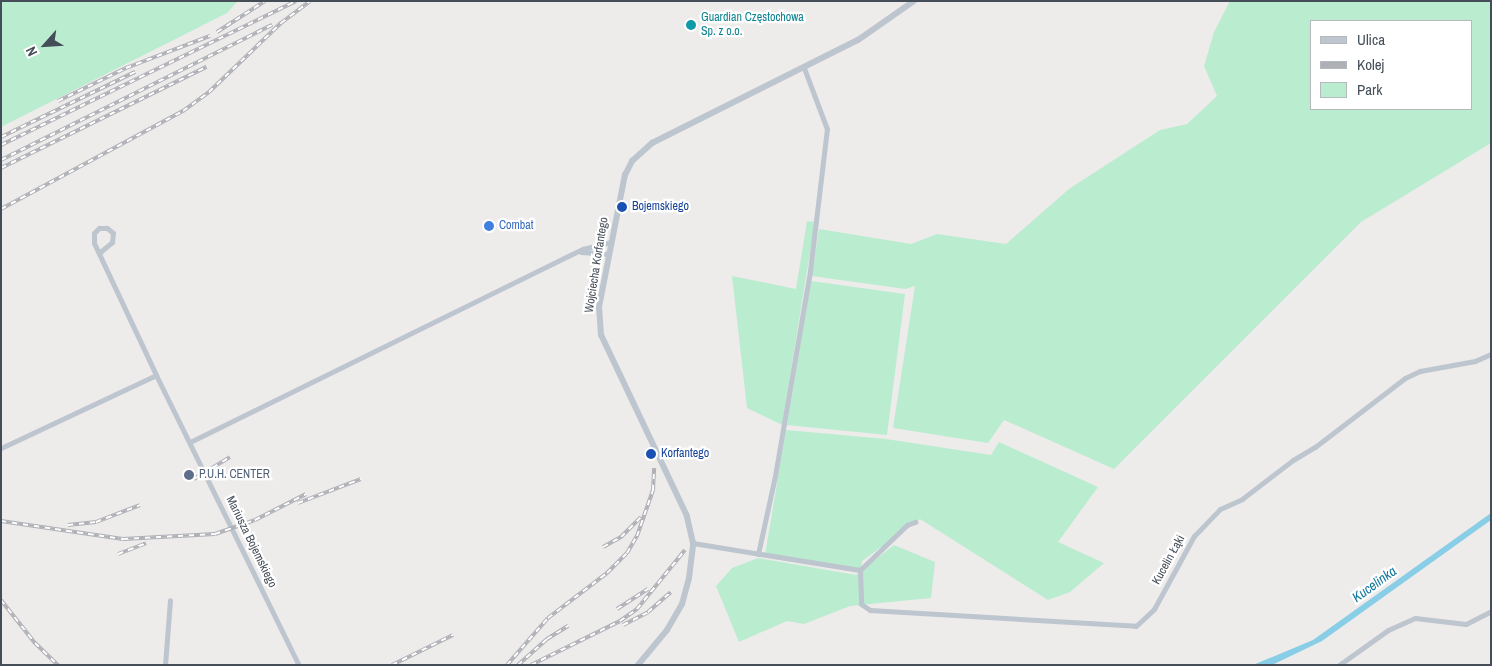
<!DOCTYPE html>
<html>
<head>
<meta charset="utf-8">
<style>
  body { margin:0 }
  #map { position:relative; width:1492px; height:666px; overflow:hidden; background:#eeebeb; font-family:"Archivo Narrow",sans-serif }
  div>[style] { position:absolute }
  .green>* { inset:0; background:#baecd0 }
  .water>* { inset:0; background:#88cee7 }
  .minor>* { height:5px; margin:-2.5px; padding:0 2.5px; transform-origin:2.5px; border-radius:2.5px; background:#bdc5ce }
  .tertiary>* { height:6px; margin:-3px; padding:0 3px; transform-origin:3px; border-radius:3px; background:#bdc5ce }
  .rail>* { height:4px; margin-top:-2px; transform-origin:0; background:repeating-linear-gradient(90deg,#fff 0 5.5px,#aeb0b6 0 11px); box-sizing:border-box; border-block:1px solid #aeb0b6 }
  .dots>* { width:14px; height:14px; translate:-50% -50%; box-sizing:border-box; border:2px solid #fff; border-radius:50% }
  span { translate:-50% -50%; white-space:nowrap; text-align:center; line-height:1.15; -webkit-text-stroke:4.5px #fff; paint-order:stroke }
  .culture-label { font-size:12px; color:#0d838f }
  .left { translate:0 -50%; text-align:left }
  .transit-label { font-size:12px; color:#164399 }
  .shop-label { font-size:12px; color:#366cbe }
  .street-label { font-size:12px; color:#454e58 }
  .service-label { font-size:12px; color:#4e5e75 }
  .water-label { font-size:14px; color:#12789e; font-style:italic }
  .frame { position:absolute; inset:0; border:2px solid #454e58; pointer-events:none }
  .legend { position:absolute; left:1310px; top:20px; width:162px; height:90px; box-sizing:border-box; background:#fff; border:1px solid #b5b8bc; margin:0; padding:6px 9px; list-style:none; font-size:15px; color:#454e58 }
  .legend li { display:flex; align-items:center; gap:10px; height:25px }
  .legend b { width:25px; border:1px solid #b5b8bc }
  .north { position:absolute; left:20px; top:20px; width:50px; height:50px; -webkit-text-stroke:4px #fff; paint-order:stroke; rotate:244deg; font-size:14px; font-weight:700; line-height:20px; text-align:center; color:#454e58 }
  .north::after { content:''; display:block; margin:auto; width:18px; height:22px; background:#454e58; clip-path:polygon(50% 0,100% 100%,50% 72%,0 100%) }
</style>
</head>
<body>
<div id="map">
  <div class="green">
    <div style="clip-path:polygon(1px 1px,238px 1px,227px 13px,1px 127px)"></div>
    <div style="clip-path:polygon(evenodd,1230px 1px,1491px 1px,1491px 143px,1361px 222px,1114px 469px,1004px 420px,988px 443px,893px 428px,915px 286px,905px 289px,812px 276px,819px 229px,911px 244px,937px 234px,1006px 244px,1069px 189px,1160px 130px,1187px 124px,1217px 96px,1204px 66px,1214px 32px,1230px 1px,1311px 21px,1471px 21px,1471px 109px,1311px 109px,1311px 21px)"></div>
    <div style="clip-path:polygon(807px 221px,815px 222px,782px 425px,747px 408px,732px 276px,796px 289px)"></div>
    <div style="clip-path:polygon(811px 281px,905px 294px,887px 435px,787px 425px)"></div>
    <div style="clip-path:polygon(786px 430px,886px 439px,991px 455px,999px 442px,1098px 487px,1058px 542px,1104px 563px,1070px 592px,1048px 600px,920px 519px,862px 561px,861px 570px,765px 555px)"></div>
    <div style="clip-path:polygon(894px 545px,935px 562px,931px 598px,850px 606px,804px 624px,787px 621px,739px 642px,716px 586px,732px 568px,758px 558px,856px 575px)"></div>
  </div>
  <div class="water">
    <div style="clip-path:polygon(1491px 513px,1491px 520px,1322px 641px,1272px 665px,1253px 665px,1313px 640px)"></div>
  </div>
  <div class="minor">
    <div style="left:581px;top:252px;width:28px;rotate:4deg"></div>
    <div style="left:99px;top:253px;width:17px;rotate:-40deg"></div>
    <div style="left:112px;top:242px;width:9px;rotate:-84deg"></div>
    <div style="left:113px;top:233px;width:8px;rotate:-140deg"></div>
    <div style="left:107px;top:228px;width:8px;rotate:180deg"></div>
    <div style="left:99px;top:228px;width:7px;rotate:135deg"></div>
    <div style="left:94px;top:233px;width:10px;rotate:90deg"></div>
    <div style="left:94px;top:243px;width:146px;rotate:64.8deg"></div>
    <div style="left:156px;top:375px;width:323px;rotate:63.8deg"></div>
    <div style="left:190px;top:442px;width:438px;rotate:-26.2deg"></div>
    <div style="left:583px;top:249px;width:29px;rotate:-14deg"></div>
    <div style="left:1px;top:448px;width:171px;rotate:-25.2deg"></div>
    <div style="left:693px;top:543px;width:169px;rotate:9.2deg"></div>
    <div style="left:860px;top:570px;width:65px;rotate:-43.8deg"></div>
    <div style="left:907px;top:525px;width:9px;rotate:-21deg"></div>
    <div style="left:758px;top:554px;width:80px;rotate:-77.7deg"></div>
    <div style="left:775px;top:476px;width:208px;rotate:-80.3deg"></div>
    <div style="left:810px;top:271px;width:143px;rotate:-83.2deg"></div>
    <div style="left:827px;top:129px;width:65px;rotate:-110.7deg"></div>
    <div style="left:860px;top:570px;width:34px;rotate:88deg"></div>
    <div style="left:861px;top:604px;width:11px;rotate:34deg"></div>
    <div style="left:870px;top:610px;width:266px;rotate:3.4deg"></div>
    <div style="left:1136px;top:626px;width:25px;rotate:-43deg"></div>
    <div style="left:1154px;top:609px;width:83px;rotate:-61.3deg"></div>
    <div style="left:1194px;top:536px;width:37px;rotate:-46deg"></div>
    <div style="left:1220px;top:509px;width:24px;rotate:-24deg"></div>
    <div style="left:1242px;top:499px;width:64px;rotate:-37.4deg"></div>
    <div style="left:1293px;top:460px;width:26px;rotate:-31deg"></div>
    <div style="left:1315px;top:447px;width:113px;rotate:-37.5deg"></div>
    <div style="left:1405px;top:378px;width:17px;rotate:-25deg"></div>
    <div style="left:1420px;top:371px;width:56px;rotate:-10.3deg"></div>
    <div style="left:1475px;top:361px;width:17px;rotate:-24deg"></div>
    <div style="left:165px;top:665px;width:65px;rotate:-85.6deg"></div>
    <div style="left:1339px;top:665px;width:60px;rotate:-35.5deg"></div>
    <div style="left:1388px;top:630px;width:30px;rotate:-24deg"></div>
    <div style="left:1415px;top:618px;width:51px;rotate:6.7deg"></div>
    <div style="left:1466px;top:624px;width:28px;rotate:-27deg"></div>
  </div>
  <div class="tertiary">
    <div style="left:638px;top:665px;width:45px;rotate:-50.4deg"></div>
    <div style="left:667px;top:630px;width:30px;rotate:-60deg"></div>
    <div style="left:682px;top:604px;width:27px;rotate:-75deg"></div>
    <div style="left:689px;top:578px;width:35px;rotate:-83deg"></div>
    <div style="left:693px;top:543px;width:28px;rotate:-103deg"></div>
    <div style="left:687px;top:516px;width:200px;rotate:-115.4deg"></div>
    <div style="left:601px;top:335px;width:28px;rotate:-94deg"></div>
    <div style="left:599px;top:307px;width:135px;rotate:-78.9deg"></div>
    <div style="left:625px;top:175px;width:16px;rotate:-63deg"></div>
    <div style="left:632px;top:161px;width:27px;rotate:-42deg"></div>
    <div style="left:652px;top:143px;width:230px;rotate:-26.6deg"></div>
    <div style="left:858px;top:40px;width:68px;rotate:-34.9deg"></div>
  </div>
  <div class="rail">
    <div style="left:217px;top:32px;width:57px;rotate:-32.9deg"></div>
    <div style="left:58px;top:101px;width:76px;rotate:-25.9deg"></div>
    <div style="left:126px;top:68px;width:90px;rotate:-20.9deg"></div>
    <div style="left:1px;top:137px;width:149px;rotate:-25.9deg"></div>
    <div style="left:1px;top:145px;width:328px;rotate:-26deg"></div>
    <div style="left:1px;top:160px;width:303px;rotate:-26.5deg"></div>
    <div style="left:1px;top:168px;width:229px;rotate:-26.2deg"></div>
    <div style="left:1px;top:209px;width:207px;rotate:-28.3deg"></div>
    <div style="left:183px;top:111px;width:32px;rotate:-36deg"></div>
    <div style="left:209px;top:92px;width:100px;rotate:-43.8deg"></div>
    <div style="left:281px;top:23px;width:36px;rotate:-37deg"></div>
    <div style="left:194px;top:479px;width:42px;rotate:-31.4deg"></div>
    <div style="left:298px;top:503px;width:67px;rotate:-20.9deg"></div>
    <div style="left:1px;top:521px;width:123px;rotate:8.4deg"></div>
    <div style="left:123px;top:539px;width:92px;rotate:-3.1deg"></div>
    <div style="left:215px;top:534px;width:42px;rotate:-19.3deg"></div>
    <div style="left:255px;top:520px;width:57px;rotate:-27deg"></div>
    <div style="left:68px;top:525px;width:28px;rotate:-6deg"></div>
    <div style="left:96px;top:522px;width:47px;rotate:-21.1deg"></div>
    <div style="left:603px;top:547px;width:21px;rotate:-29deg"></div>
    <div style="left:621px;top:537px;width:28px;rotate:-45deg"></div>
    <div style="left:118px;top:554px;width:30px;rotate:-21deg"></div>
    <div style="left:1px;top:600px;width:55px;rotate:51.7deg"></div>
    <div style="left:35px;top:643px;width:32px;rotate:44deg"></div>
    <div style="left:617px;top:609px;width:37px;rotate:-33deg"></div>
    <div style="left:623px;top:625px;width:28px;rotate:-27deg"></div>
    <div style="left:648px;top:612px;width:30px;rotate:-41deg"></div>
    <div style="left:392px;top:665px;width:68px;rotate:-26.2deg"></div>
    <div style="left:507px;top:665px;width:62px;rotate:-48.9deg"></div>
    <div style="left:548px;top:618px;width:74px;rotate:-37.3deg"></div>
    <div style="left:607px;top:573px;width:28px;rotate:-45deg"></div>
    <div style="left:627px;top:553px;width:20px;rotate:-60deg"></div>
    <div style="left:637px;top:536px;width:49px;rotate:-70.8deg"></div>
    <div style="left:653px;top:490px;width:22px;rotate:-87deg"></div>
    <div style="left:518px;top:665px;width:39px;rotate:-42deg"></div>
    <div style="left:547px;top:639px;width:25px;rotate:-32deg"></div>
    <div style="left:531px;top:665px;width:99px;rotate:-26.3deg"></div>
    <div style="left:620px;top:621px;width:21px;rotate:-35deg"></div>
    <div style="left:637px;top:609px;width:76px;rotate:-50.9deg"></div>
  </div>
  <div class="dots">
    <div style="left:691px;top:25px;background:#0f9aa8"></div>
    <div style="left:622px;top:207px;background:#1a4fb4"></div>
    <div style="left:489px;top:226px;background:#3f7fe0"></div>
    <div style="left:651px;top:454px;background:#1a4fb4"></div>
    <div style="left:189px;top:475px;background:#5c6f8a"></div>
  </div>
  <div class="culture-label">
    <span class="left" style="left:701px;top:25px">Guardian Częstochowa<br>Sp. z o.o.</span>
  </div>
  <div class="transit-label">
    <span class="left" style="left:632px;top:207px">Bojemskiego</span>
    <span class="left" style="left:661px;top:454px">Korfantego</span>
  </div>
  <div class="shop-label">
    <span class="left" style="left:499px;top:226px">Combat</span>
  </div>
  <div class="street-label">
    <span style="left:597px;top:265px;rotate:-81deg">Wojciecha Korfantego</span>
    <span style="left:251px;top:542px;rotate:64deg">Mariusza Bojemskiego</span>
    <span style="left:1169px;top:560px;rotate:-61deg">Kucelin Łąki</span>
  </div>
  <div class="service-label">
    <span class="left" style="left:199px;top:475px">P.U.H. CENTER</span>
  </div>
  <div class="water-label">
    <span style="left:1374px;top:584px;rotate:-36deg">Kucelinka</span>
  </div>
  <div class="frame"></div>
  <ul class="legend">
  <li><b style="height:6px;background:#bdc5ce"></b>Ulica</li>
  <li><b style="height:6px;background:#aeb0b6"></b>Kolej</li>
  <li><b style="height:14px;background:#baecd0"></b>Park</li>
  </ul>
  <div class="north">N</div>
</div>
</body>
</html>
